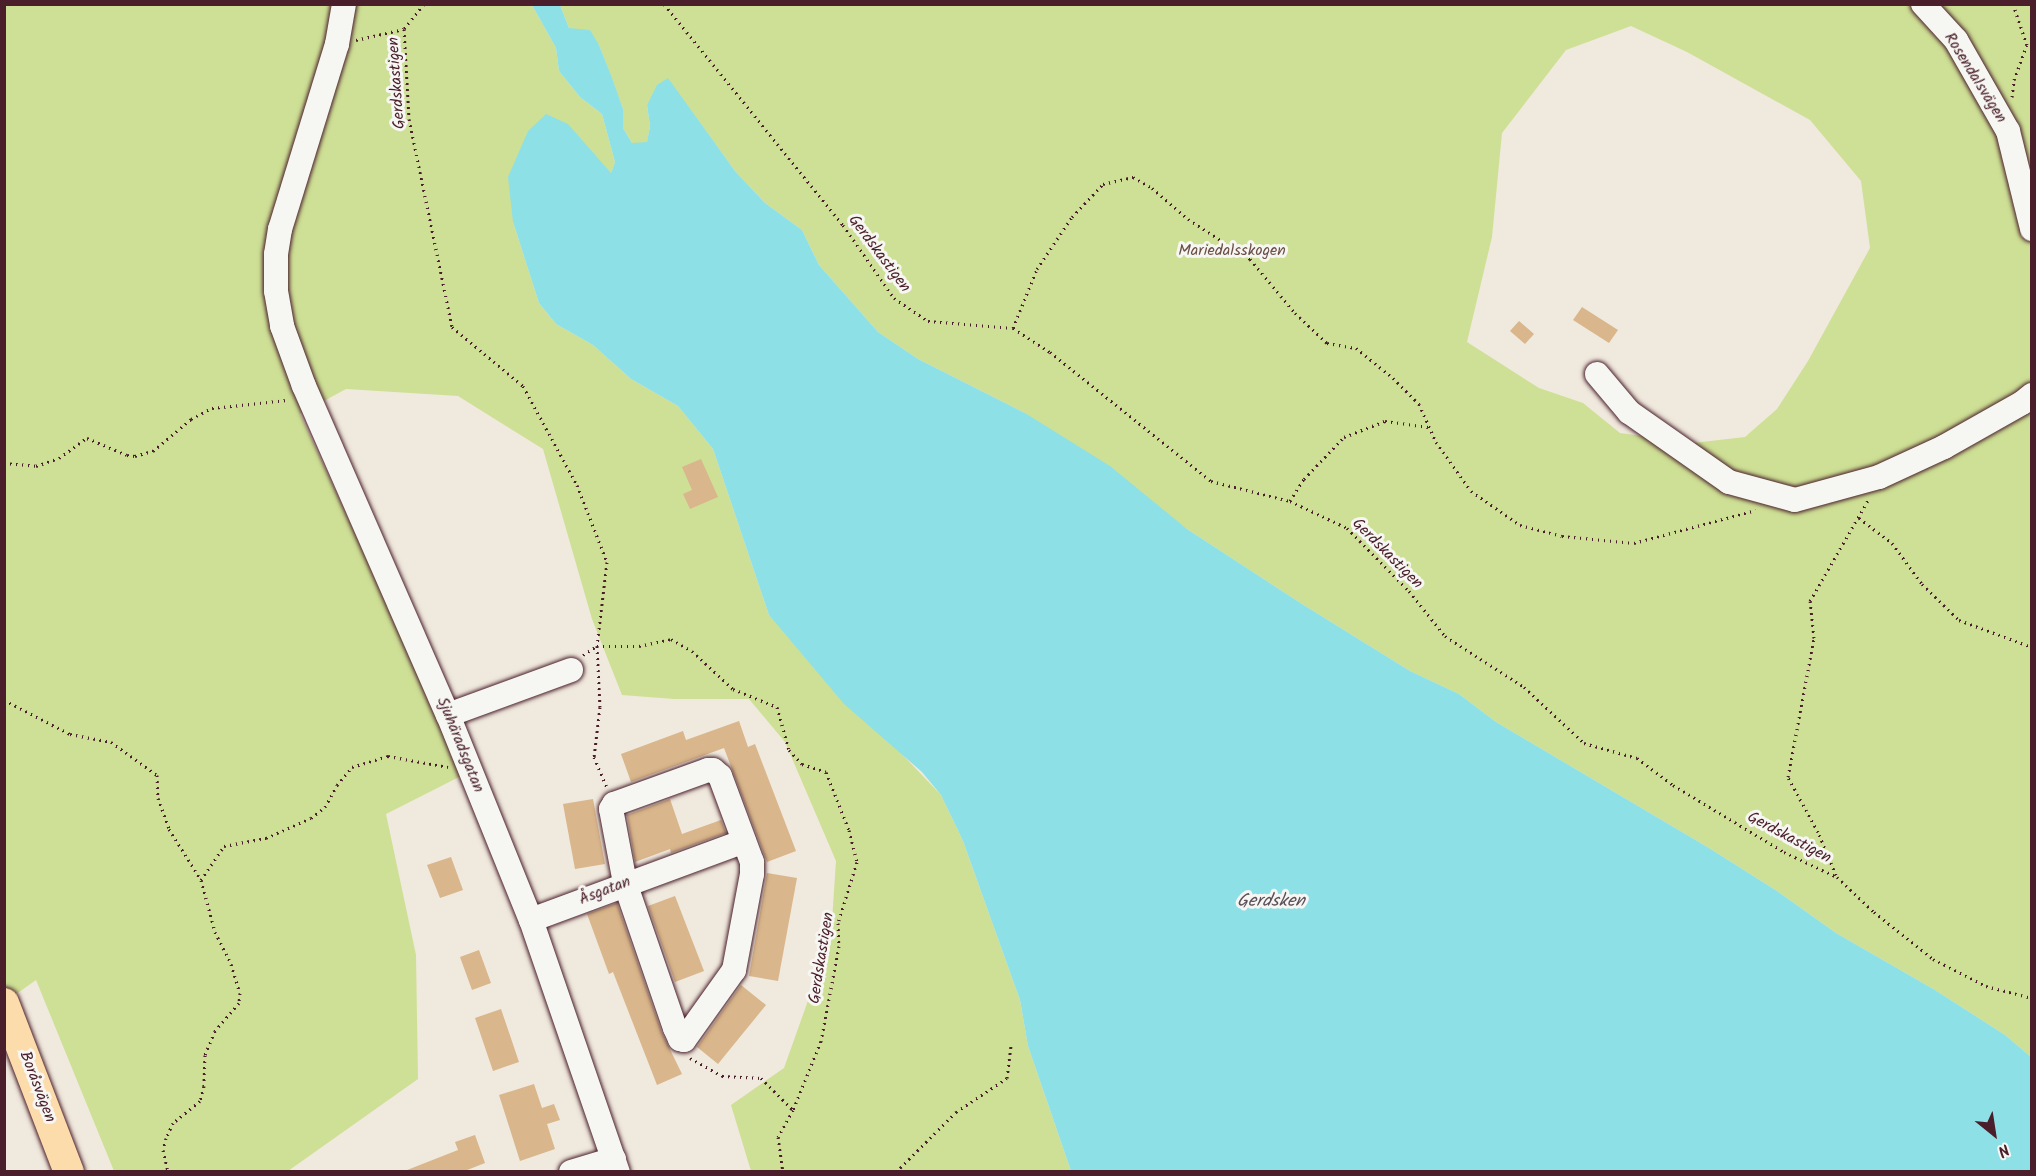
<!DOCTYPE html>
<html>
<head>
<meta charset="utf-8">
<style>
  body { margin:0 }
  #map { position:relative; width:2036px; height:1176px; overflow:hidden; background:#f0e9dd; font-family:Kalam,sans-serif }
  div>[style] { position:absolute }
  .green>* { inset:0; background:#cee095 }
  .water>* { inset:0; background:#8ee0e7 }
  .building>* { inset:0; background:#d9b68b }
  .path>* { height:3px; margin-top:-1.5px; transform-origin:0; background:repeating-linear-gradient(90deg,#4a1f2b 0 1.5px,transparent 0 6px) }
  .roads { filter:drop-shadow(0 0 2px #4a1f2b) drop-shadow(0 0 2px #4a1f2b) }
  .minor>* { height:24px; margin:-12px; padding:0 12px; transform-origin:12px; border-radius:12px; background:#f6f6f2 }
  .major>* { height:30px; margin:-15px; padding:0 15px; transform-origin:15px; border-radius:15px; background:#fddcac }
  span { translate:-50% -50%; white-space:nowrap; text-align:center; line-height:1.15; -webkit-text-stroke:6px #f6f6f2; paint-order:stroke }
  .street-label { font-size:16px; color:#4a1f2b }
  .park-label { font-size:16px; color:#6b4f46 }
  .water-label { font-size:18px; color:#5b4f5a; font-style:italic }
  .frame { position:absolute; inset:0; border:6px solid #4a1f2b; pointer-events:none }
  .north { position:absolute; left:1964px; top:1104px; width:60px; height:60px; -webkit-text-stroke:4px #f6f6f2; paint-order:stroke; rotate:150deg; font-size:16px; font-weight:700; line-height:24px; text-align:center; color:#4a1f2b }
  .north::after { content:''; display:block; margin:auto; width:21px; height:27px; background:#4a1f2b; clip-path:polygon(50% 0,100% 100%,50% 72%,0 100%) }
</style>
</head>
<body>
<div id="map">
  <div class="green">
    <div style="clip-path:polygon(5px 5px,532px 5px,556px 48px,559px 71px,580px 97px,602px 114px,615px 162px,611px 173px,513px 222px,539px 303px,556px 324px,593px 345px,631px 379px,678px 406px,713px 449px,769px 615px,941px 795px,963px 841px,1020px 1000px,1028px 1046px,1071px 1171px,751px 1171px,731px 1105px,784px 1068px,831px 936px,836px 861px,785px 742px,749px 699px,674px 699px,622px 695px,592px 619px,543px 449px,458px 396px,346px 389px,300px 414px,441px 720px,461px 776px,386px 814px,416px 955px,418px 1079px,288px 1171px,114px 1171px,36px 980px,5px 1002px)"></div>
    <div style="clip-path:polygon(evenodd,560px 5px,2031px 5px,2031px 1057px,2005px 1035px,1935px 990px,1836px 933px,1777px 891px,1709px 848px,1496px 722px,1459px 694px,1410px 671px,1302px 604px,1187px 529px,1025px 413px,918px 359px,878px 332px,819px 265px,802px 230px,765px 203px,735px 171px,668px 79px,647px 105px,650px 126px,647px 143px,632px 143px,623px 128px,623px 109px,599px 45px,569px 28px,560px 5px,1631px 26px,1687px 52px,1810px 120px,1861px 181px,1870px 248px,1808px 361px,1777px 409px,1745px 437px,1693px 443px,1620px 433px,1583px 403px,1539px 388px,1467px 342px,1492px 237px,1502px 133px,1566px 50px,1631px 26px)"></div>
  </div>
  <div class="water">
    <div style="clip-path:polygon(532px 5px,560px 5px,569px 28px,590px 30px,599px 45px,612px 78px,623px 109px,623px 128px,632px 143px,647px 142px,650px 126px,647px 105px,657px 85px,668px 78px,735px 171px,765px 203px,802px 230px,819px 265px,878px 332px,918px 359px,1025px 413px,1110px 466px,1187px 529px,1302px 604px,1410px 671px,1459px 694px,1496px 722px,1709px 848px,1777px 891px,1836px 933px,1935px 990px,2005px 1035px,2031px 1057px,2031px 1171px,1071px 1171px,1028px 1046px,1020px 1000px,963px 841px,941px 795px,922px 772px,844px 704px,769px 615px,713px 449px,678px 406px,631px 379px,593px 345px,556px 324px,539px 303px,513px 222px,508px 177px,528px 131px,546px 114px,568px 124px,611px 173px,615px 162px,602px 114px,580px 97px,559px 71px,556px 48px)"></div>
  </div>
  <div class="building">
    <div style="clip-path:polygon(1582px 307px,1618px 330px,1609px 343px,1573px 320px)"></div>
    <div style="clip-path:polygon(1519px 321px,1534px 334px,1525px 344px,1510px 331px)"></div>
    <div style="clip-path:polygon(701px 459px,718px 497px,690px 509px,683px 494px,692px 490px,682px 467px)"></div>
    <div style="clip-path:polygon(739px 721px,748px 747px,755px 744px,796px 851px,767px 862px,724px 748px,631px 782px,621px 754px,683px 731px,686px 740px)"></div>
    <div style="clip-path:polygon(593px 799px,605px 864px,575px 869px,563px 804px)"></div>
    <div style="clip-path:polygon(670px 799px,682px 834px,721px 820px,726px 833px,671px 853px,670px 849px,635px 862px,627px 815px)"></div>
    <div style="clip-path:polygon(451px 857px,463px 890px,440px 898px,427px 865px)"></div>
    <div style="clip-path:polygon(767px 873px,797px 878px,778px 981px,749px 976px)"></div>
    <div style="clip-path:polygon(675px 896px,704px 971px,675px 982px,648px 906px)"></div>
    <div style="clip-path:polygon(617px 903px,662px 1033px,682px 1074px,657px 1085px,613px 972px,609px 974px,587px 914px)"></div>
    <div style="clip-path:polygon(479px 950px,491px 983px,472px 990px,460px 957px)"></div>
    <div style="clip-path:polygon(741px 985px,766px 1005px,718px 1064px,697px 1047px)"></div>
    <div style="clip-path:polygon(501px 1009px,519px 1062px,493px 1071px,475px 1018px)"></div>
    <div style="clip-path:polygon(534px 1084px,542px 1108px,554px 1104px,560px 1120px,547px 1124px,555px 1149px,520px 1161px,499px 1095px)"></div>
    <div style="clip-path:polygon(475px 1135px,485px 1163px,462px 1172px,402px 1172px,458px 1150px,455px 1142px)"></div>
  </div>
  <div class="path">
    <div style="left:424px;top:4px;width:32px;rotate:129deg"></div>
    <div style="left:404px;top:29px;width:90px;rotate:86.8deg"></div>
    <div style="left:409px;top:119px;width:212px;rotate:78.3deg"></div>
    <div style="left:452px;top:327px;width:92px;rotate:39.7deg"></div>
    <div style="left:523px;top:386px;width:113px;rotate:61.4deg"></div>
    <div style="left:577px;top:485px;width:83px;rotate:68.7deg"></div>
    <div style="left:607px;top:562px;width:85px;rotate:96.8deg"></div>
    <div style="left:597px;top:646px;width:61px;rotate:87.2deg"></div>
    <div style="left:600px;top:707px;width:50px;rotate:96.8deg"></div>
    <div style="left:594px;top:757px;width:33px;rotate:67deg"></div>
    <div style="left:664px;top:4px;width:284px;rotate:51deg"></div>
    <div style="left:843px;top:225px;width:89px;rotate:55.1deg"></div>
    <div style="left:894px;top:298px;width:41px;rotate:34.1deg"></div>
    <div style="left:928px;top:321px;width:85px;rotate:4.7deg"></div>
    <div style="left:1013px;top:328px;width:44px;rotate:33deg"></div>
    <div style="left:1050px;top:352px;width:206px;rotate:38.7deg"></div>
    <div style="left:1211px;top:481px;width:81px;rotate:14.2deg"></div>
    <div style="left:1290px;top:501px;width:63px;rotate:25.3deg"></div>
    <div style="left:1347px;top:528px;width:88px;rotate:45.5deg"></div>
    <div style="left:1409px;top:591px;width:58px;rotate:51.3deg"></div>
    <div style="left:1445px;top:636px;width:94px;rotate:32.8deg"></div>
    <div style="left:1524px;top:687px;width:82px;rotate:43deg"></div>
    <div style="left:1584px;top:743px;width:55px;rotate:15.8deg"></div>
    <div style="left:1637px;top:758px;width:45px;rotate:36.9deg"></div>
    <div style="left:1673px;top:785px;width:130px;rotate:31.1deg"></div>
    <div style="left:1784px;top:852px;width:59px;rotate:25.3deg"></div>
    <div style="left:1837px;top:877px;width:51px;rotate:43.4deg"></div>
    <div style="left:1874px;top:912px;width:75px;rotate:38.5deg"></div>
    <div style="left:1933px;top:959px;width:59px;rotate:27deg"></div>
    <div style="left:1986px;top:986px;width:48px;rotate:14.6deg"></div>
    <div style="left:356px;top:40px;width:49px;rotate:-12.9deg"></div>
    <div style="left:2012px;top:97px;width:17px;rotate:-83deg"></div>
    <div style="left:2014px;top:80px;width:37px;rotate:-70deg"></div>
    <div style="left:2027px;top:45px;width:43px;rotate:-108.9deg"></div>
    <div style="left:1013px;top:328px;width:64px;rotate:-67.9deg"></div>
    <div style="left:1037px;top:269px;width:63px;rotate:-56.1deg"></div>
    <div style="left:1072px;top:217px;width:45px;rotate:-46.8deg"></div>
    <div style="left:1103px;top:184px;width:31px;rotate:-13deg"></div>
    <div style="left:1133px;top:177px;width:22px;rotate:30deg"></div>
    <div style="left:1152px;top:188px;width:48px;rotate:40.7deg"></div>
    <div style="left:1188px;top:219px;width:74px;rotate:32.8deg"></div>
    <div style="left:1250px;top:259px;width:70px;rotate:50.2deg"></div>
    <div style="left:1295px;top:313px;width:44px;rotate:43.2deg"></div>
    <div style="left:1327px;top:343px;width:29px;rotate:10deg"></div>
    <div style="left:1356px;top:348px;width:48px;rotate:39deg"></div>
    <div style="left:1393px;top:378px;width:37px;rotate:45deg"></div>
    <div style="left:1419px;top:404px;width:42px;rotate:65.9deg"></div>
    <div style="left:1436px;top:442px;width:60px;rotate:54.5deg"></div>
    <div style="left:1471px;top:491px;width:60px;rotate:34.8deg"></div>
    <div style="left:1520px;top:525px;width:43px;rotate:14.7deg"></div>
    <div style="left:1562px;top:536px;width:72px;rotate:5.6deg"></div>
    <div style="left:1634px;top:543px;width:126px;rotate:-15.1deg"></div>
    <div style="left:4px;top:463px;width:32px;rotate:5deg"></div>
    <div style="left:36px;top:466px;width:24px;rotate:-19deg"></div>
    <div style="left:59px;top:458px;width:34px;rotate:-36deg"></div>
    <div style="left:87px;top:438px;width:43px;rotate:23deg"></div>
    <div style="left:127px;top:455px;width:8px;rotate:7deg"></div>
    <div style="left:135px;top:456px;width:19px;rotate:-16deg"></div>
    <div style="left:153px;top:451px;width:50px;rotate:-40.1deg"></div>
    <div style="left:191px;top:419px;width:24px;rotate:-28deg"></div>
    <div style="left:212px;top:408px;width:76px;rotate:-6deg"></div>
    <div style="left:1290px;top:501px;width:26px;rotate:-58deg"></div>
    <div style="left:1304px;top:479px;width:58px;rotate:-46.4deg"></div>
    <div style="left:1344px;top:437px;width:44px;rotate:-21.3deg"></div>
    <div style="left:1385px;top:421px;width:44px;rotate:7.8deg"></div>
    <div style="left:1859px;top:518px;width:41px;rotate:37.1deg"></div>
    <div style="left:1892px;top:543px;width:51px;rotate:53.8deg"></div>
    <div style="left:1922px;top:584px;width:52px;rotate:44.2deg"></div>
    <div style="left:1959px;top:620px;width:78px;rotate:20.3deg"></div>
    <div style="left:597px;top:646px;width:42px"></div>
    <div style="left:639px;top:646px;width:33px;rotate:-12deg"></div>
    <div style="left:671px;top:639px;width:24px;rotate:30deg"></div>
    <div style="left:692px;top:651px;width:56px;rotate:42.8deg"></div>
    <div style="left:733px;top:689px;width:48px;rotate:22.2deg"></div>
    <div style="left:777px;top:707px;width:45px;rotate:74.4deg"></div>
    <div style="left:789px;top:750px;width:19px;rotate:47deg"></div>
    <div style="left:802px;top:764px;width:25px;rotate:18deg"></div>
    <div style="left:826px;top:772px;width:62px;rotate:68.4deg"></div>
    <div style="left:849px;top:830px;width:33px;rotate:76deg"></div>
    <div style="left:857px;top:862px;width:64px;rotate:107.3deg"></div>
    <div style="left:838px;top:923px;width:23px;rotate:88deg"></div>
    <div style="left:839px;top:946px;width:97px;rotate:100.7deg"></div>
    <div style="left:821px;top:1041px;width:74px;rotate:112.1deg"></div>
    <div style="left:583px;top:655px;width:17px;rotate:-33deg"></div>
    <div style="left:4px;top:700px;width:74px;rotate:27.3deg"></div>
    <div style="left:70px;top:734px;width:42px;rotate:11deg"></div>
    <div style="left:111px;top:742px;width:57px;rotate:35.7deg"></div>
    <div style="left:157px;top:775px;width:23px;rotate:88deg"></div>
    <div style="left:158px;top:798px;width:33px;rotate:70deg"></div>
    <div style="left:169px;top:829px;width:60px;rotate:57.9deg"></div>
    <div style="left:201px;top:880px;width:54px;rotate:74.9deg"></div>
    <div style="left:215px;top:932px;width:36px;rotate:63deg"></div>
    <div style="left:231px;top:964px;width:30px;rotate:73deg"></div>
    <div style="left:240px;top:993px;width:10px;rotate:96deg"></div>
    <div style="left:239px;top:1003px;width:37px;rotate:131deg"></div>
    <div style="left:215px;top:1031px;width:26px;rotate:113deg"></div>
    <div style="left:205px;top:1055px;width:31px;rotate:92deg"></div>
    <div style="left:204px;top:1086px;width:16px;rotate:105deg"></div>
    <div style="left:200px;top:1101px;width:35px;rotate:141deg"></div>
    <div style="left:173px;top:1123px;width:17px;rotate:115deg"></div>
    <div style="left:166px;top:1138px;width:12px;rotate:104deg"></div>
    <div style="left:163px;top:1150px;width:23px;rotate:77deg"></div>
    <div style="left:1836px;top:875px;width:47px;rotate:-112.7deg"></div>
    <div style="left:1818px;top:832px;width:63px;rotate:-118.6deg"></div>
    <div style="left:1788px;top:777px;width:141px;rotate:-79.4deg"></div>
    <div style="left:1814px;top:638px;width:37px;rotate:-96deg"></div>
    <div style="left:1810px;top:601px;width:116px;rotate:-60.1deg"></div>
    <div style="left:201px;top:880px;width:41px;rotate:-55.9deg"></div>
    <div style="left:224px;top:846px;width:43px;rotate:-10.8deg"></div>
    <div style="left:266px;top:838px;width:49px;rotate:-24deg"></div>
    <div style="left:311px;top:818px;width:18px;rotate:-38deg"></div>
    <div style="left:325px;top:807px;width:25px;rotate:-61deg"></div>
    <div style="left:337px;top:785px;width:23px;rotate:-50deg"></div>
    <div style="left:352px;top:767px;width:38px;rotate:-17deg"></div>
    <div style="left:388px;top:756px;width:61px;rotate:10.4deg"></div>
    <div style="left:690px;top:1058px;width:37px;rotate:29deg"></div>
    <div style="left:722px;top:1076px;width:39px;rotate:3deg"></div>
    <div style="left:761px;top:1078px;width:45px;rotate:45deg"></div>
    <div style="left:793px;top:1110px;width:31px;rotate:119deg"></div>
    <div style="left:778px;top:1137px;width:35px;rotate:82deg"></div>
    <div style="left:896px;top:1172px;width:85px;rotate:-45deg"></div>
    <div style="left:956px;top:1112px;width:61px;rotate:-33.7deg"></div>
    <div style="left:1007px;top:1078px;width:35px;rotate:-83deg"></div>
  </div>
  <div class="roads">
    <div class="minor">
      <div style="left:344px;top:4px;width:41px;rotate:99.9deg"></div>
      <div style="left:337px;top:44px;width:194px;rotate:107.1deg"></div>
      <div style="left:280px;top:229px;width:25px;rotate:99deg"></div>
      <div style="left:276px;top:254px;width:37px;rotate:90deg"></div>
      <div style="left:276px;top:291px;width:36px;rotate:80deg"></div>
      <div style="left:282px;top:326px;width:64px;rotate:69.9deg"></div>
      <div style="left:304px;top:386px;width:359px;rotate:66.4deg"></div>
      <div style="left:448px;top:715px;width:221px;rotate:68deg"></div>
      <div style="left:531px;top:920px;width:267px;rotate:71deg"></div>
      <div style="left:1923px;top:4px;width:49px;rotate:47.5deg"></div>
      <div style="left:1956px;top:40px;width:105px;rotate:60.3deg"></div>
      <div style="left:2008px;top:131px;width:101px;rotate:76.2deg"></div>
      <div style="left:1597px;top:374px;width:50px;rotate:49.9deg"></div>
      <div style="left:1629px;top:412px;width:122px;rotate:35deg"></div>
      <div style="left:1729px;top:482px;width:68px;rotate:15.3deg"></div>
      <div style="left:1795px;top:500px;width:87px;rotate:-15.3deg"></div>
      <div style="left:1879px;top:477px;width:72px;rotate:-24.8deg"></div>
      <div style="left:1944px;top:447px;width:90px;rotate:-29.4deg"></div>
      <div style="left:2022px;top:403px;width:13px;rotate:-39deg"></div>
      <div style="left:448px;top:715px;width:131px;rotate:-20.1deg"></div>
      <div style="left:708px;top:770px;width:5px"></div>
      <div style="left:713px;top:770px;width:9px;rotate:41deg"></div>
      <div style="left:720px;top:776px;width:92px;rotate:69.6deg"></div>
      <div style="left:752px;top:862px;width:12px;rotate:90deg"></div>
      <div style="left:752px;top:874px;width:98px;rotate:100.6deg"></div>
      <div style="left:734px;top:970px;width:86px;rotate:125.5deg"></div>
      <div style="left:684px;top:1040px;width:4px;rotate:-166deg"></div>
      <div style="left:680px;top:1039px;width:12px;rotate:-114deg"></div>
      <div style="left:675px;top:1028px;width:153px;rotate:-109deg"></div>
      <div style="left:625px;top:883px;width:75px;rotate:-100.7deg"></div>
      <div style="left:611px;top:809px;width:6px;rotate:-59deg"></div>
      <div style="left:614px;top:804px;width:100px;rotate:-19.9deg"></div>
      <div style="left:531px;top:920px;width:227px;rotate:-20.3deg"></div>
      <div style="left:571px;top:1172px;width:45px;rotate:-16.8deg"></div>
    </div>
    <div class="major">
      <div style="left:4px;top:1003px;width:181px;rotate:69deg"></div>
    </div>
  </div>
  <div class="street-label">
    <span style="left:1975px;top:78px;rotate:58deg">Rosendalsvägen</span>
    <span style="left:397px;top:83px;rotate:-94deg">Gerdskastigen</span>
    <span style="left:879px;top:254px;rotate:53deg">Gerdskastigen</span>
    <span style="left:1387px;top:554px;rotate:45deg">Gerdskastigen</span>
    <span style="left:460px;top:745px;rotate:68deg">Sjuhäradsgatan</span>
    <span style="left:1789px;top:838px;rotate:28deg">Gerdskastigen</span>
    <span style="left:605px;top:891px;rotate:-21deg">Åsgatan</span>
    <span style="left:822px;top:958px;rotate:-81deg">Gerdskastigen</span>
    <span style="left:37px;top:1087px;rotate:69deg">Boråsvägen</span>
  </div>
  <div class="park-label">
    <span style="left:1232px;top:251px">Mariedalsskogen</span>
  </div>
  <div class="water-label">
    <span style="left:1271px;top:902px">Gerdsken</span>
  </div>
  <div class="frame"></div>
  <div class="north">N</div>
</div>
</body>
</html>
